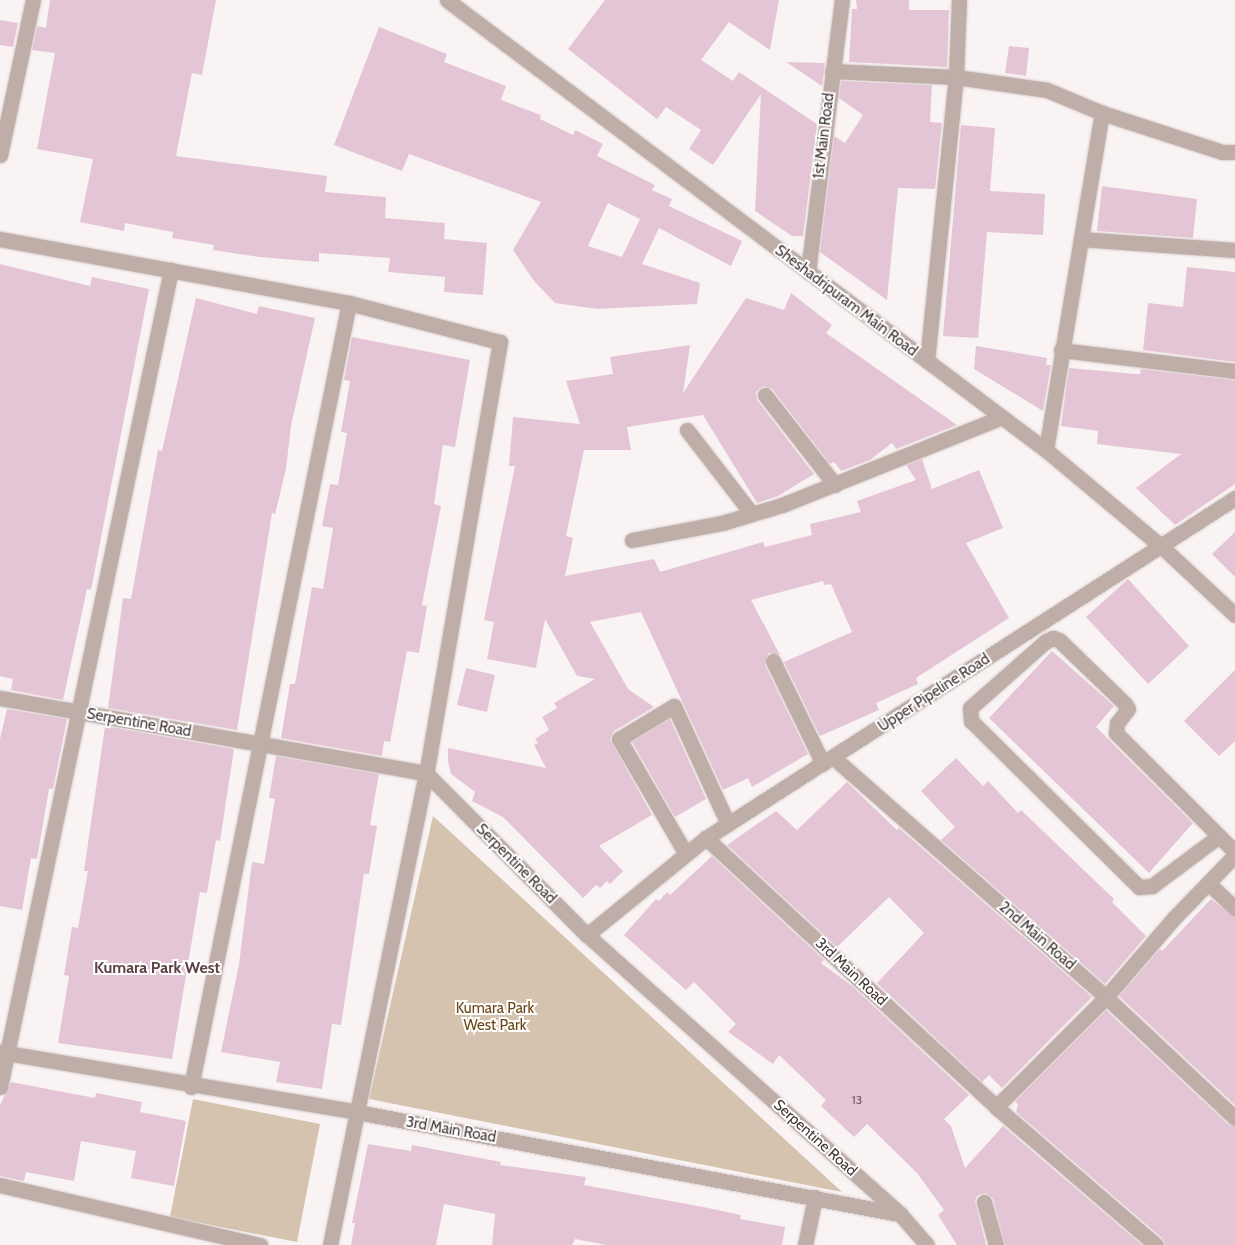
<!DOCTYPE html>
<html>
<head>
<meta charset="utf-8">
<style>
  body { margin:0 }
  #map { position:relative; width:1235px; height:1245px; overflow:hidden; background:#faf3f3; font-family:Cabin,sans-serif }
  div>[style] { position:absolute }
  .green>* { inset:0; background:#d5c3b0 }
  .building>* { inset:0; background:#e4c5d6 }
  .roads { filter:drop-shadow(0 0 1px #d5cdcd) drop-shadow(0 0 1px #d5cdcd) }
  .minor>* { height:15px; margin:-7.5px; padding:0 7.5px; transform-origin:7.5px; border-radius:7.5px; background:#bfada7 }
  span { translate:-50% -50%; white-space:nowrap; text-align:center; line-height:1.15; -webkit-text-stroke:4px #fff; paint-order:stroke }
  .number-label { font-size:12px; color:#6b595e }
  .number-label span { -webkit-text-stroke-width:0 }
  .street-label { font-size:15px; color:#433536 }
  .park-label { font-size:15px; color:#6b4515 }
  .neighbourhood-label { font-size:16px; color:#5f4245; font-weight:700 }
</style>
</head>
<body>
<div id="map">
  <div class="green">
    <div style="clip-path:polygon(433px 816px,842px 1192px,369px 1099px)"></div>
    <div style="clip-path:polygon(193px 1099px,320px 1124px,297px 1242px,170px 1217px)"></div>
  </div>
  <div class="building">
    <div style="clip-path:polygon(50px 0,216px 0,202px 75px,192px 73px,176px 156px,327px 176px,325px 192px,386px 197px,385px 218px,445px 223px,444px 239px,487px 243px,483px 295px,444px 292px,445px 277px,388px 272px,390px 258px,319px 253px,319px 262px,259px 257px,213px 250px,214px 245px,172px 238px,173px 232px,125px 223px,124px 231px,80px 222px,93px 159px,37px 149px,55px 53px,32px 50px,37px 26px,46px 28px)"></div>
    <div style="clip-path:polygon(605px 0,779px 0,770px 50px,729px 22px,701px 60px,733px 81px,739px 72px,817px 124px,803px 236px,792px 236px,755px 211px,761px 94px,713px 165px,689px 149px,701px 130px,666px 107px,657px 119px,568px 49px)"></div>
    <div style="clip-path:polygon(856px 0,909px 0,909px 10px,949px 10px,947px 67px,849px 62px,852px 9px,857px 9px)"></div>
    <div style="clip-path:polygon(0 20px,18px 23px,13px 47px,0 45px)"></div>
    <div style="clip-path:polygon(evenodd,379px 27px,447px 54px,444px 62px,506px 86px,501px 100px,541px 115px,540px 119px,573px 135px,575px 130px,603px 144px,597px 156px,655px 185px,652px 190px,672px 199px,669px 206px,742px 241px,731px 266px,659px 228px,642px 264px,700px 283px,697px 304px,597px 309px,555px 303px,534px 281px,513px 250px,541px 202px,409px 154px,402px 171px,334px 145px,379px 27px,608px 203px,640px 219px,622px 257px,588px 246px,608px 203px)"></div>
    <div style="clip-path:polygon(1009px 46px,1029px 48px,1026px 76px,1005px 73px)"></div>
    <div style="clip-path:polygon(786px 62px,825px 63px,822px 86px)"></div>
    <div style="clip-path:polygon(841px 81px,932px 85px,930px 122px,942px 123px,935px 189px,898px 188px,887px 300px,820px 252px,834px 136px,845px 143px,863px 115px,839px 98px)"></div>
    <div style="clip-path:polygon(961px 125px,995px 128px,990px 191px,1045px 194px,1043px 235px,987px 232px,978px 338px,943px 336px)"></div>
    <div style="clip-path:polygon(1102px 186px,1197px 199px,1193px 238px,1097px 231px)"></div>
    <div style="clip-path:polygon(0 264px,90px 286px,92px 277px,149px 289px,91px 590px,87px 589px,63px 700px,11px 690px,13px 679px,0 676px)"></div>
    <div style="clip-path:polygon(1187px 267px,1235px 272px,1235px 362px,1143px 350px,1148px 303px,1183px 307px)"></div>
    <div style="clip-path:polygon(791px 293px,832px 325px,826px 333px,957px 425px,896px 449px,892px 443px,870px 460px,841px 471px,834px 462px,830px 464px,772px 389px,763px 386px,756px 392px,757px 400px,814px 474px,778px 496px,757px 503px,703px 415px,627px 427px,631px 450px,584px 450px,566px 536px,573px 538px,565px 576px,654px 559px,660px 572px,763px 542px,765px 547px,812px 535px,810px 524px,861px 512px,857px 501px,916px 480px,906px 465px,922px 459px,932px 489px,979px 470px,1003px 528px,966px 543px,1009px 618px,916px 678px,918px 684px,876px 703px,879px 710px,820px 736px,784px 662px,852px 632px,831px 584px,824px 585px,823px 581px,751px 600px,780px 655px,768px 653px,765px 665px,808px 754px,752px 787px,748px 778px,723px 790px,641px 612px,590px 622px,628px 689px,654px 707px,614px 731px,610px 739px,652px 815px,599px 846px,623px 871px,610px 884px,607px 881px,600px 888px,596px 885px,583px 898px,503px 817px,472px 801px,475px 792px,451px 774px,448px 761px,448px 748px,546px 768px,534px 745px,538px 743px,535px 739px,549px 730px,542px 717px,557px 708px,554px 703px,595px 679px,577px 676px,545px 619px,536px 668px,487px 659px,494px 622px,484px 620px,515px 466px,509px 466px,513px 417px,580px 424px,566px 381px,613px 374px,610px 357px,690px 345px,683px 393px,746px 298px,784px 310px)"></div>
    <div style="clip-path:polygon(196px 298px,257px 314px,259px 306px,315px 318px,291px 426px,286px 469px,275px 514px,272px 513px,237px 730px,108px 708px,123px 598px,131px 599px,158px 450px,162px 451px)"></div>
    <div style="clip-path:polygon(352px 337px,470px 360px,455px 447px,443px 445px,434px 504px,441px 506px,422px 605px,427px 606px,419px 653px,407px 651px,390px 742px,384px 741px,382px 756px,281px 738px,290px 684px,295px 684px,312px 587px,323px 589px,333px 528px,322px 526px,330px 484px,338px 485px,347px 433px,341px 432px,350px 381px,344px 380px)"></div>
    <div style="clip-path:polygon(976px 346px,1047px 358px,1046px 365px,1051px 365px,1043px 411px,974px 369px)"></div>
    <div style="clip-path:polygon(1069px 368px,1136px 374px,1140px 374px,1141px 369px,1235px 380px,1235px 484px,1175px 525px,1136px 488px,1181px 454px,1097px 444px,1098px 431px,1061px 426px)"></div>
    <div style="clip-path:polygon(1235px 532px,1235px 577px,1212px 554px)"></div>
    <div style="clip-path:polygon(1128px 579px,1189px 646px,1148px 684px,1086px 617px)"></div>
    <div style="clip-path:polygon(1052px 651px,1114px 706px,1096px 727px,1193px 823px,1149px 873px,989px 718px)"></div>
    <div style="clip-path:polygon(466px 668px,495px 675px,487px 712px,457px 705px)"></div>
    <div style="clip-path:polygon(1235px 670px,1235px 741px,1219px 756px,1184px 721px)"></div>
    <div style="clip-path:polygon(7px 709px,67px 719px,53px 789px,49px 789px,37px 859px,31px 858px,22px 910px,0 906px,0 739px)"></div>
    <div style="clip-path:polygon(670px 719px,706px 799px,675px 817px,632px 742px)"></div>
    <div style="clip-path:polygon(105px 726px,234px 749px,220px 841px,216px 840px,207px 893px,200px 892px,172px 1059px,58px 1043px,69px 976px,64px 975px,72px 927px,78px 928px,88px 871px,84px 871px)"></div>
    <div style="clip-path:polygon(276px 756px,379px 774px,370px 825px,377px 826px,369px 874px,364px 874px,341px 1025px,332px 1024px,322px 1089px,276px 1082px,280px 1062px,221px 1052px,239px 964px,252px 862px,264px 864px,275px 799px,269px 798px)"></div>
    <div style="clip-path:polygon(956px 758px,983px 786px,988px 781px,1018px 813px,1021px 810px,1114px 899px,1112px 902px,1146px 936px,1105px 984px,941px 840px,955px 827px,921px 791px)"></div>
    <div style="clip-path:polygon(847px 782px,897px 830px,899px 828px,1092px 997px,1002px 1088px,989px 1075px,982px 1082px,877px 983px,924px 933px,889px 897px,837px 947px,727px 845px,776px 811px,797px 830px)"></div>
    <div style="clip-path:polygon(712px 856px,824px 960px,821px 963px,852px 986px,969px 1095px,944px 1119px,951px 1126px,965px 1168px,1003px 1126px,1142px 1245px,1005px 1245px,993px 1199px,986px 1193px,978px 1195px,975px 1200px,986px 1245px,957px 1245px,938px 1215px,944px 1210px,917px 1173px,867px 1124px,854px 1137px,821px 1106px,826px 1100px,779px 1055px,773px 1064px,728px 1032px,736px 1024px,694px 982px,686px 990px,624px 935px,656px 899px,659px 901px,667px 892px,670px 895px)"></div>
    <div style="clip-path:polygon(1211px 899px,1235px 917px,1235px 1105px,1119px 996px,1160px 949px,1162px 951px)"></div>
    <div style="clip-path:polygon(1106px 1010px,1229px 1125px,1235px 1127px,1235px 1245px,1165px 1245px,1162px 1238px,1016px 1112px,1018px 1105px,1015px 1101px)"></div>
    <div style="clip-path:polygon(11px 1082px,95px 1098px,96px 1093px,142px 1102px,140px 1112px,186px 1121px,174px 1186px,131px 1178px,136px 1151px,81px 1141px,74px 1181px,26px 1172px,24px 1181px,0 1176px,0 1105px)"></div>
    <div style="clip-path:polygon(368px 1144px,411px 1151px,412px 1145px,501px 1162px,500px 1165px,586px 1177px,584px 1185px,703px 1207px,741px 1215px,740px 1219px,785px 1227px,782px 1245px,606px 1245px,575px 1239px,572px 1245px,492px 1245px,495px 1214px,444px 1204px,436px 1245px,351px 1245px,355px 1223px,352px 1223px)"></div>
  </div>
  <div class="roads">
    <div class="minor">
      <div style="left:447px;top:0;width:749px;rotate:36.92deg"></div>
      <div style="left:1046px;top:450px;width:150px;rotate:39.9deg"></div>
      <div style="left:1161px;top:546px;width:101px;rotate:43deg"></div>
      <div style="left:832px;top:71px;width:124px;rotate:2.8deg"></div>
      <div style="left:956px;top:77px;width:92px;rotate:8.1deg"></div>
      <div style="left:1047px;top:90px;width:60px;rotate:22.7deg"></div>
      <div style="left:1102px;top:113px;width:126px;rotate:18deg"></div>
      <div style="left:1222px;top:152px;width:13px"></div>
      <div style="left:0;top:155px;width:158px;rotate:-78deg"></div>
      <div style="left:0;top:239px;width:355px;rotate:10.4deg"></div>
      <div style="left:349px;top:303px;width:156px;rotate:14.5deg"></div>
      <div style="left:500px;top:342px;width:437px;rotate:99.7deg"></div>
      <div style="left:426px;top:773px;width:482px;rotate:101.5deg"></div>
      <div style="left:1081px;top:239px;width:154px;rotate:4.1deg"></div>
      <div style="left:808px;top:272px;width:274px;rotate:-82.9deg"></div>
      <div style="left:1061px;top:350px;width:175px;rotate:6.9deg"></div>
      <div style="left:927px;top:361px;width:285px;rotate:-84.2deg"></div>
      <div style="left:956px;top:77px;width:77px;rotate:-87.8deg"></div>
      <div style="left:765px;top:395px;width:114px;rotate:52.1deg"></div>
      <div style="left:687px;top:430px;width:106px;rotate:52.3deg"></div>
      <div style="left:1046px;top:450px;width:342px;rotate:-80.6deg"></div>
      <div style="left:632px;top:540px;width:92px;rotate:-10.7deg"></div>
      <div style="left:722px;top:523px;width:63px;rotate:-16.7deg"></div>
      <div style="left:782px;top:505px;width:237px;rotate:-21.8deg"></div>
      <div style="left:773px;top:661px;width:114px;rotate:64.1deg"></div>
      <div style="left:0;top:698px;width:433px;rotate:10deg"></div>
      <div style="left:426px;top:773px;width:228px;rotate:45.2deg"></div>
      <div style="left:587px;top:935px;width:419px;rotate:41.7deg"></div>
      <div style="left:900px;top:1214px;width:41px;rotate:48.9deg"></div>
      <div style="left:834px;top:758px;width:362px;rotate:41.3deg"></div>
      <div style="left:1106px;top:997px;width:177px;rotate:43.2deg"></div>
      <div style="left:1219px;top:836px;width:84px;rotate:143.3deg"></div>
      <div style="left:1152px;top:886px;width:13px;rotate:176deg"></div>
      <div style="left:1139px;top:887px;width:236px;rotate:-135.3deg"></div>
      <div style="left:971px;top:721px;width:13px;rotate:-94deg"></div>
      <div style="left:970px;top:708px;width:101px;rotate:-41.4deg"></div>
      <div style="left:1046px;top:641px;width:8px;rotate:-23deg"></div>
      <div style="left:1053px;top:638px;width:6px;rotate:18deg"></div>
      <div style="left:1059px;top:640px;width:93px;rotate:44.1deg"></div>
      <div style="left:1126px;top:705px;width:4px;rotate:63deg"></div>
      <div style="left:1128px;top:709px;width:18px;rotate:128deg"></div>
      <div style="left:1117px;top:723px;width:10px;rotate:96deg"></div>
      <div style="left:1116px;top:733px;width:168px;rotate:45deg"></div>
      <div style="left:706px;top:838px;width:396px;rotate:42.8deg"></div>
      <div style="left:996px;top:1107px;width:211px;rotate:40.8deg"></div>
      <div style="left:686px;top:854px;width:133px;rotate:-120.2deg"></div>
      <div style="left:619px;top:739px;width:64px;rotate:-31deg"></div>
      <div style="left:674px;top:706px;width:130px;rotate:65.4deg"></div>
      <div style="left:1208px;top:883px;width:37px;rotate:43deg"></div>
      <div style="left:587px;top:935px;width:154px;rotate:-39.2deg"></div>
      <div style="left:706px;top:838px;width:629px;rotate:-32.73deg"></div>
      <div style="left:0;top:1052px;width:362px;rotate:9.5deg"></div>
      <div style="left:357px;top:1112px;width:552px;rotate:10.66deg"></div>
      <div style="left:0;top:1087px;width:835px;rotate:-78.18deg"></div>
      <div style="left:191px;top:1087px;width:800px;rotate:-78.61deg"></div>
      <div style="left:996px;top:1107px;width:156px;rotate:-45deg"></div>
      <div style="left:1106px;top:997px;width:104px;rotate:-49.3deg"></div>
      <div style="left:1174px;top:918px;width:88px;rotate:-45.9deg"></div>
      <div style="left:0;top:1185px;width:267px;rotate:13deg"></div>
      <div style="left:984px;top:1202px;width:45px;rotate:74.4deg"></div>
      <div style="left:805px;top:1245px;width:49px;rotate:-78.2deg"></div>
    </div>
  </div>
  <div class="number-label">
    <span style="left:857px;top:1100px">13</span>
  </div>
  <div class="street-label">
    <span style="left:824px;top:136px;rotate:-83deg">1st Main Road</span>
    <span style="left:846px;top:301px;rotate:37deg">Sheshadripuram Main Road</span>
    <span style="left:934px;top:693px;rotate:-33deg">Upper Pipeline Road</span>
    <span style="left:139px;top:723px;rotate:10deg">Serpentine Road</span>
    <span style="left:516px;top:864px;rotate:45deg">Serpentine Road</span>
    <span style="left:1037px;top:936px;rotate:41deg">2nd Main Road</span>
    <span style="left:851px;top:972px;rotate:43deg">3rd Main Road</span>
    <span style="left:451px;top:1130px;rotate:10deg">3rd Main Road</span>
    <span style="left:815px;top:1138px;rotate:42deg">Serpentine Road</span>
  </div>
  <div class="park-label">
    <span style="left:495px;top:1017px">Kumara Park<br>West Park</span>
  </div>
  <div class="neighbourhood-label">
    <span style="left:157px;top:968px">Kumara Park West</span>
  </div>
</div>
</body>
</html>
